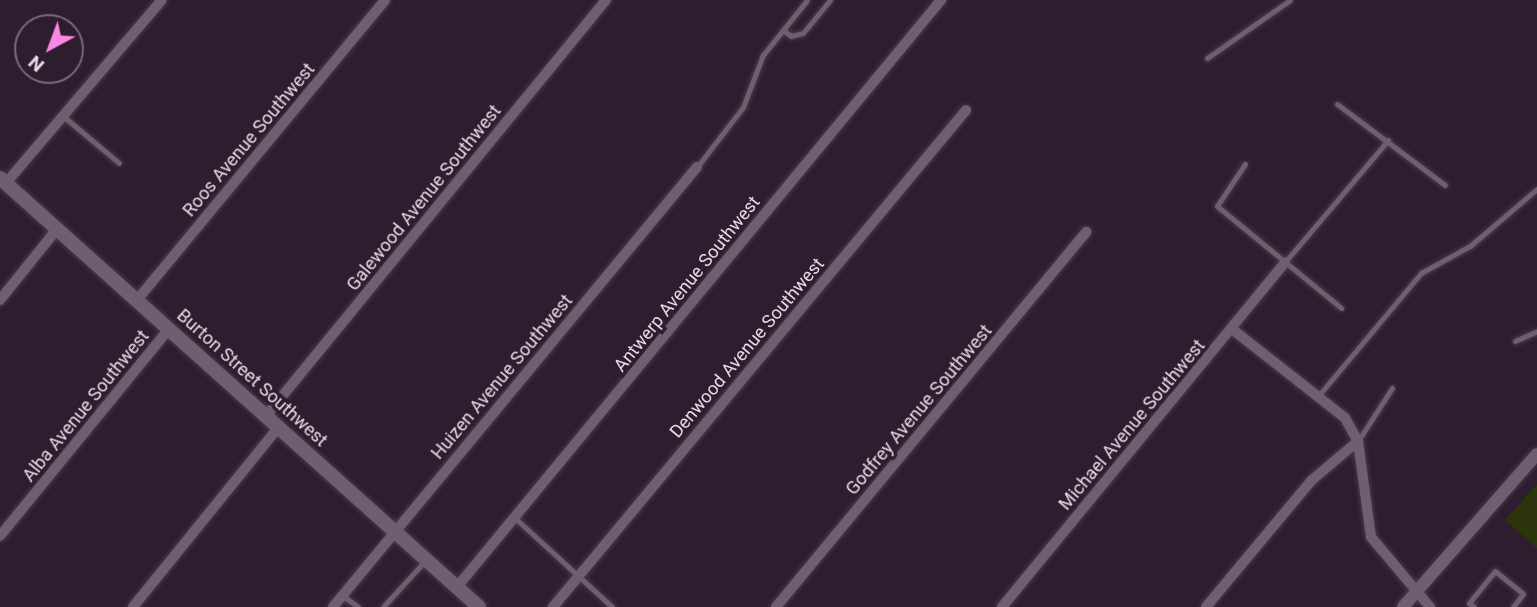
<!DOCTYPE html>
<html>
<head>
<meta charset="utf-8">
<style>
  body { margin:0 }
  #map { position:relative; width:1537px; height:607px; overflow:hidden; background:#2d1d2e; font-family:Roboto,sans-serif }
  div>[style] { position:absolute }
  .green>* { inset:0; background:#2c340b }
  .roads { filter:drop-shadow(0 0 2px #473a48) drop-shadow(0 0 2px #473a48) }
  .service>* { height:5px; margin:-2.5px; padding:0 2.5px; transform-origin:2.5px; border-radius:2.5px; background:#6f5d70 }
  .minor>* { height:10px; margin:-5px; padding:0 5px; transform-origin:5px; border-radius:5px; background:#6f5d70 }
  .tertiary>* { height:12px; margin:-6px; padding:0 6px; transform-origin:6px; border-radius:6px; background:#6f5d70 }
  .secondary>* { height:14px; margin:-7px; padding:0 7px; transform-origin:7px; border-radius:7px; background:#6f5d70 }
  span { translate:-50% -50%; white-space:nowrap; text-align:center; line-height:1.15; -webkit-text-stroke:7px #2d1d2e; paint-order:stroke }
  .street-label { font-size:18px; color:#e5dbe6 }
  .north { position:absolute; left:14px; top:14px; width:70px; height:70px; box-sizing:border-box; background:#2d1d2e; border:2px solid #776978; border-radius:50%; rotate:221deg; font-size:19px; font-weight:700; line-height:28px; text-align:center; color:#e5dbe6 }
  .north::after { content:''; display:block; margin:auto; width:24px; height:32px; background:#fb87e5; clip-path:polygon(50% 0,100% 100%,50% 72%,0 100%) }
</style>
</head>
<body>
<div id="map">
  <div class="green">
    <div style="clip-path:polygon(1537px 484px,1537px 548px,1505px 520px)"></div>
  </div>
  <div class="roads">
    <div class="service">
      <div style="left:783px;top:30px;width:10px;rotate:37deg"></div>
      <div style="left:791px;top:36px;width:12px;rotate:-14deg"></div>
      <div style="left:803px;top:33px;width:43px;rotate:-50.7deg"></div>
      <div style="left:1207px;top:58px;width:101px;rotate:-34.9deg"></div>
      <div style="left:1337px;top:104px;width:135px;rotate:36.9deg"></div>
      <div style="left:63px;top:116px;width:73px;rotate:40deg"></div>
      <div style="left:1245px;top:164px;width:50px;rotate:123.7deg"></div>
      <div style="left:1217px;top:206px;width:161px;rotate:39.4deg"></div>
      <div style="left:697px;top:167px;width:76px;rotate:-52.5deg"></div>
      <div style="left:743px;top:107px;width:56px;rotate:-69deg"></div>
      <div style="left:763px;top:55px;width:70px;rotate:-51.3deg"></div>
      <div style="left:1285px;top:262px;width:160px;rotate:-49.8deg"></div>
      <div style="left:1515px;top:341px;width:24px;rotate:-24deg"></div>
      <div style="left:1319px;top:395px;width:159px;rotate:-50.1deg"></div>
      <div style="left:1421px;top:273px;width:56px;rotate:-28.9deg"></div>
      <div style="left:1470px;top:246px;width:88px;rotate:-40.4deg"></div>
      <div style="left:1358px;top:441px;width:63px;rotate:-57.3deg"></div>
      <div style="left:515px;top:518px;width:132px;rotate:42.5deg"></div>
      <div style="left:342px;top:595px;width:20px;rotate:37deg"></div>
      <div style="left:383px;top:607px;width:61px;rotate:-47.7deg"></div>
      <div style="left:1474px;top:607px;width:6px;rotate:-141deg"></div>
      <div style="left:1469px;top:603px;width:41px;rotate:-50.9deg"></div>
      <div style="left:1495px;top:571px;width:36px;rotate:39deg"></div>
      <div style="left:1523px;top:594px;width:16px;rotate:128deg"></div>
    </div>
    <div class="minor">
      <div style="left:6px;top:183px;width:240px;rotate:-49.6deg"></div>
      <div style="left:0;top:300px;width:91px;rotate:-51.2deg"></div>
      <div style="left:137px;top:300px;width:389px;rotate:-50.4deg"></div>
      <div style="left:1232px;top:329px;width:144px;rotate:38.2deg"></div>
      <div style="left:1345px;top:418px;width:26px;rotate:61deg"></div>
      <div style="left:1358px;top:441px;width:97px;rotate:82.3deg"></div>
      <div style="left:1371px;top:537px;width:92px;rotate:49.9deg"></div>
      <div style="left:266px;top:416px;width:537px;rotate:-50.74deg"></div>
      <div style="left:0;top:536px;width:267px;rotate:-50.8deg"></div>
      <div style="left:457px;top:587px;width:761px;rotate:-50.49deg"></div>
      <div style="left:133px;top:607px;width:232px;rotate:-51deg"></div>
      <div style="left:333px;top:607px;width:571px;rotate:-50.4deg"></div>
      <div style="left:553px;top:607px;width:646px;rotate:-50.27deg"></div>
      <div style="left:776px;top:607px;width:487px;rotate:-50.4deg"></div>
      <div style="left:1002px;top:607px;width:446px;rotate:-50.6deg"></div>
      <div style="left:1206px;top:607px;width:165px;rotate:-50.2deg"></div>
      <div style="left:1312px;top:480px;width:60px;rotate:-40.3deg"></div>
    </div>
    <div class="tertiary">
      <div style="left:1403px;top:607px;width:203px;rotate:-48.8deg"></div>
    </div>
    <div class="secondary">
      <div style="left:0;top:178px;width:643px;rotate:41.85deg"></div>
    </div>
  </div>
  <div class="street-label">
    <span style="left:249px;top:140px;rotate:-50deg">Roos Avenue Southwest</span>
    <span style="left:424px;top:198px;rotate:-51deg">Galewood Avenue Southwest</span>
    <span style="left:687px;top:284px;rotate:-51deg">Antwerp Avenue Southwest</span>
    <span style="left:747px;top:348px;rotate:-50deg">Denwood Avenue Southwest</span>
    <span style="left:502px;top:377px;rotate:-50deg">Huizen Avenue Southwest</span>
    <span style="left:252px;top:378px;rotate:42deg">Burton Street Southwest</span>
    <span style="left:86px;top:406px;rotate:-51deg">Alba Avenue Southwest</span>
    <span style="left:919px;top:410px;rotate:-50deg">Godfrey Avenue Southwest</span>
    <span style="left:1132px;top:425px;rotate:-50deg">Michael Avenue Southwest</span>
  </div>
  <div class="north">N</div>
</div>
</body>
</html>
